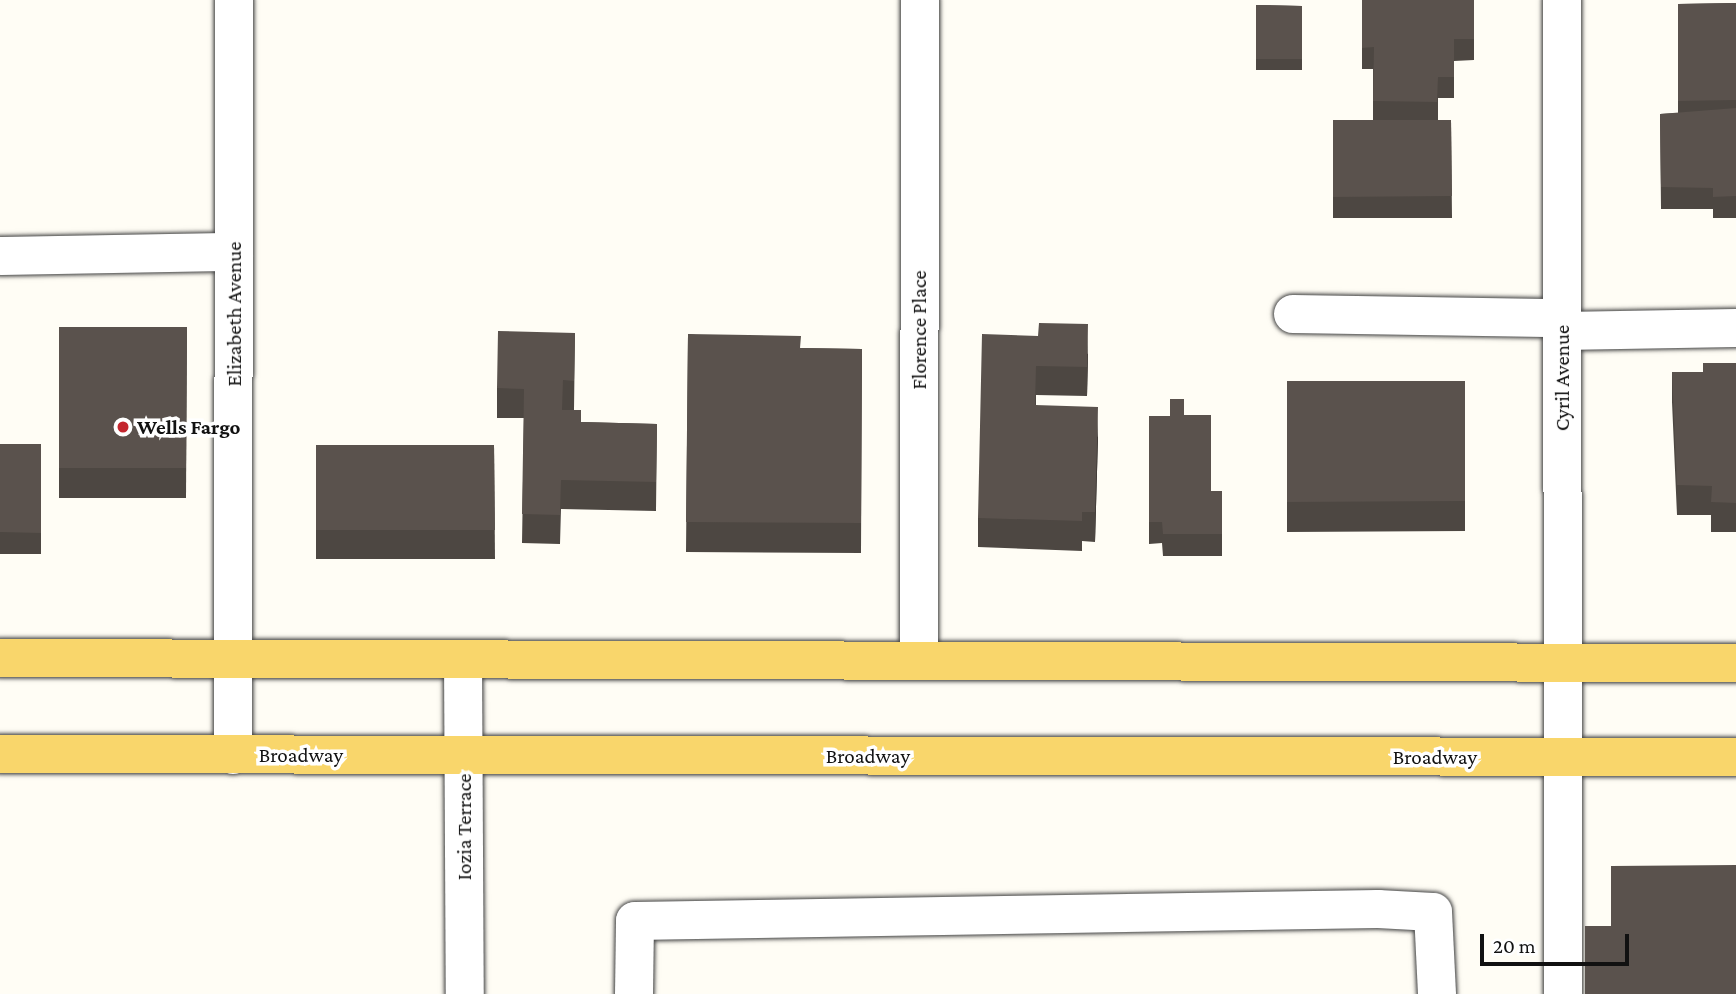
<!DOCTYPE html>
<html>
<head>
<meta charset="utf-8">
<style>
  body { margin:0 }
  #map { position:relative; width:1736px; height:994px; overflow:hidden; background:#fffdf5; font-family:"Crimson Pro",serif }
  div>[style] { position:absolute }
  .roads { filter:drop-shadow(0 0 2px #444) drop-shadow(0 0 2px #444) }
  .minor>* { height:38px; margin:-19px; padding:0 19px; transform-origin:19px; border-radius:19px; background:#fff }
  .major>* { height:38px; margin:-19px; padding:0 19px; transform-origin:19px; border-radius:19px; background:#f9d66b }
  .wall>* { inset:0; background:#4d4742 }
  .shaded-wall>* { inset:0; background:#3f3936 }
  .building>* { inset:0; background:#5a524d }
  .dots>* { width:19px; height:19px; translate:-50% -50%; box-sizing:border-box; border:4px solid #fff; border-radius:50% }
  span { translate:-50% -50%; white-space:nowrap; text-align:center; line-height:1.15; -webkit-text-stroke:7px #fff; paint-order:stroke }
  .street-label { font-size:21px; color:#111 }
  .poi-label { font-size:21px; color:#111; font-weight:700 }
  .left { translate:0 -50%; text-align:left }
  .scale { position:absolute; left:1480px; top:934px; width:149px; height:32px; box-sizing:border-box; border:4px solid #111; border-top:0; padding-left:9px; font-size:21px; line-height:24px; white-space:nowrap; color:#111; -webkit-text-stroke:5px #fff; paint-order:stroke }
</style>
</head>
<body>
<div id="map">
  <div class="roads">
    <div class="minor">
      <div style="left:1562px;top:0;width:994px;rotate:89.94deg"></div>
      <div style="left:0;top:256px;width:234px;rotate:-1deg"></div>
      <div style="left:1293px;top:314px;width:269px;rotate:0.9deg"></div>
      <div style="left:1562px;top:331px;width:174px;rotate:-1deg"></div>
      <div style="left:463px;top:659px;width:335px;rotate:89.7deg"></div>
      <div style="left:919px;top:661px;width:661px;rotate:-89.91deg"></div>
      <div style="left:233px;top:755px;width:755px;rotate:-89.92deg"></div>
      <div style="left:634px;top:994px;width:73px;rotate:-89.2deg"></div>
      <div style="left:635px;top:921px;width:743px;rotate:-0.93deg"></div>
      <div style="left:1378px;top:909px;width:55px;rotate:3.1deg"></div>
      <div style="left:1433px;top:912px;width:82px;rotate:87.2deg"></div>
    </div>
    <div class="major">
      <div style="left:0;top:658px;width:1736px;rotate:0.17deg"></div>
      <div style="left:0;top:754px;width:1736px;rotate:0.1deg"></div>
    </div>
  </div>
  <div class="wall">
    <div style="clip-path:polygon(1362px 0,1474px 0,1474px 60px,1454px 61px,1454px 98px,1438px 98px,1438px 120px,1451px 120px,1452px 218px,1333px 218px,1333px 120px,1373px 120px,1373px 69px,1362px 69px)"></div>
    <div style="clip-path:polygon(1736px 3px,1736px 218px,1713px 218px,1713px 209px,1661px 209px,1660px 114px,1678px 113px,1678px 4px)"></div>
    <div style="clip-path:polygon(1256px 5px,1302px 6px,1302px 70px,1256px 70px)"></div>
    <div style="clip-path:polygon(59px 327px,187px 327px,186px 498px,59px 498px)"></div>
    <div style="clip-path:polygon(575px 333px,574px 410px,581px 422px,657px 424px,656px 511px,561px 509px,560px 544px,522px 543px,524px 418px,497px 418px,497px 388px)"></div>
    <div style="clip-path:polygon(688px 334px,801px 348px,862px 349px,861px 553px,686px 552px)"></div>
    <div style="clip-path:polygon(1038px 336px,1088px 354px,1087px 396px,1036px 395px,1036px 405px,1098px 437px,1095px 542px,1082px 541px,1082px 551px,978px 547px,978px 518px)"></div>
    <div style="clip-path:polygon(1736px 363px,1736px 532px,1711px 532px,1711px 515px,1677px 515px,1672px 402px,1672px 372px,1703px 372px)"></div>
    <div style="clip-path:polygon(1287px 381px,1465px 381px,1465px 531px,1287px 532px)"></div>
    <div style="clip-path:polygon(1184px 415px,1211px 491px,1222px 491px,1222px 556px,1163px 556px,1162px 543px,1149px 544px,1149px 416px,1170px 416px)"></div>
    <div style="clip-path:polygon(0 444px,41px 444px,41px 554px,0 554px)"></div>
    <div style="clip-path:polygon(316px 445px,494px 445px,495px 559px,316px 559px)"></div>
  </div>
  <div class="shaded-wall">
    <div style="clip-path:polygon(1088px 324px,1088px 354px,1087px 396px,1087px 367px)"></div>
    <div style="clip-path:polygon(1098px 407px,1098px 437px,1095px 542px,1095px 512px)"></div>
  </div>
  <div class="building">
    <div style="clip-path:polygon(1362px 0,1474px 0,1474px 39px,1454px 39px,1454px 77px,1438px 77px,1437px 102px,1373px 101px,1374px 47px,1362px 48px)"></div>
    <div style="clip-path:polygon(1736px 3px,1736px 100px,1678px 101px,1678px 4px)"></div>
    <div style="clip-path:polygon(1256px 5px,1302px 6px,1302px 59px,1256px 59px)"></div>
    <div style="clip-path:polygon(1736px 108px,1736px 196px,1713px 197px,1713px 188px,1661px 187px,1660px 114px)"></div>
    <div style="clip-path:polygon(1333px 120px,1451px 120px,1452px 196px,1333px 197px)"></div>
    <div style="clip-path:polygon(1039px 323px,1088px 324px,1087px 367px,1036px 366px,1035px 405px,1098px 407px,1095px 512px,1082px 512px,1082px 521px,978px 518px,982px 334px,1038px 336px)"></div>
    <div style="clip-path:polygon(59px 327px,187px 327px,186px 468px,59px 468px)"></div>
    <div style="clip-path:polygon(498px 331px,575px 333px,574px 381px,563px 380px,562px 410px,581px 410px,581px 422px,657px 424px,656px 482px,561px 480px,560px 515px,522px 514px,524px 389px,497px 388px)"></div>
    <div style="clip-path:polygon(688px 334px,801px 336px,800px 348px,862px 349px,861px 523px,686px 522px)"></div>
    <div style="clip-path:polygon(1703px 363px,1736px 363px,1736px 503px,1711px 502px,1712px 486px,1677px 485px,1672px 372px,1703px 372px)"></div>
    <div style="clip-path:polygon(1287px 381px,1465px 381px,1465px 501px,1287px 502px)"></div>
    <div style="clip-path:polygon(1170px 399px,1184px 399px,1184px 415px,1211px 415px,1211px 491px,1222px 491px,1222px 534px,1163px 534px,1162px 522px,1149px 522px,1149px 416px,1170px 416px)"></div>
    <div style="clip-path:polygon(0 444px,41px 444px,41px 533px,0 532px)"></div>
    <div style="clip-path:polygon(316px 445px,494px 445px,495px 530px,316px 530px)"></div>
    <div style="clip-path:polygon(1736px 865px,1736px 994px,1585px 994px,1585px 926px,1611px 926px,1611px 866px)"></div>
  </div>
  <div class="dots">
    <div style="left:123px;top:427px;background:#c4262e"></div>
  </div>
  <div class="street-label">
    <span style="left:234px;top:314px;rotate:-90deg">Elizabeth Avenue</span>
    <span style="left:919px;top:330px;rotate:-90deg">Florence Place</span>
    <span style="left:1562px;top:378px;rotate:-90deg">Cyril Avenue</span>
    <span style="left:301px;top:755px">Broadway</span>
    <span style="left:868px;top:756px">Broadway</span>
    <span style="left:1435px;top:757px">Broadway</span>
    <span style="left:464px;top:827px;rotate:-90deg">Iozia Terrace</span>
  </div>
  <div class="poi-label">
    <span class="left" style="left:137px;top:427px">Wells Fargo</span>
  </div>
  <div class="scale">20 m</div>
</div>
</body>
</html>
